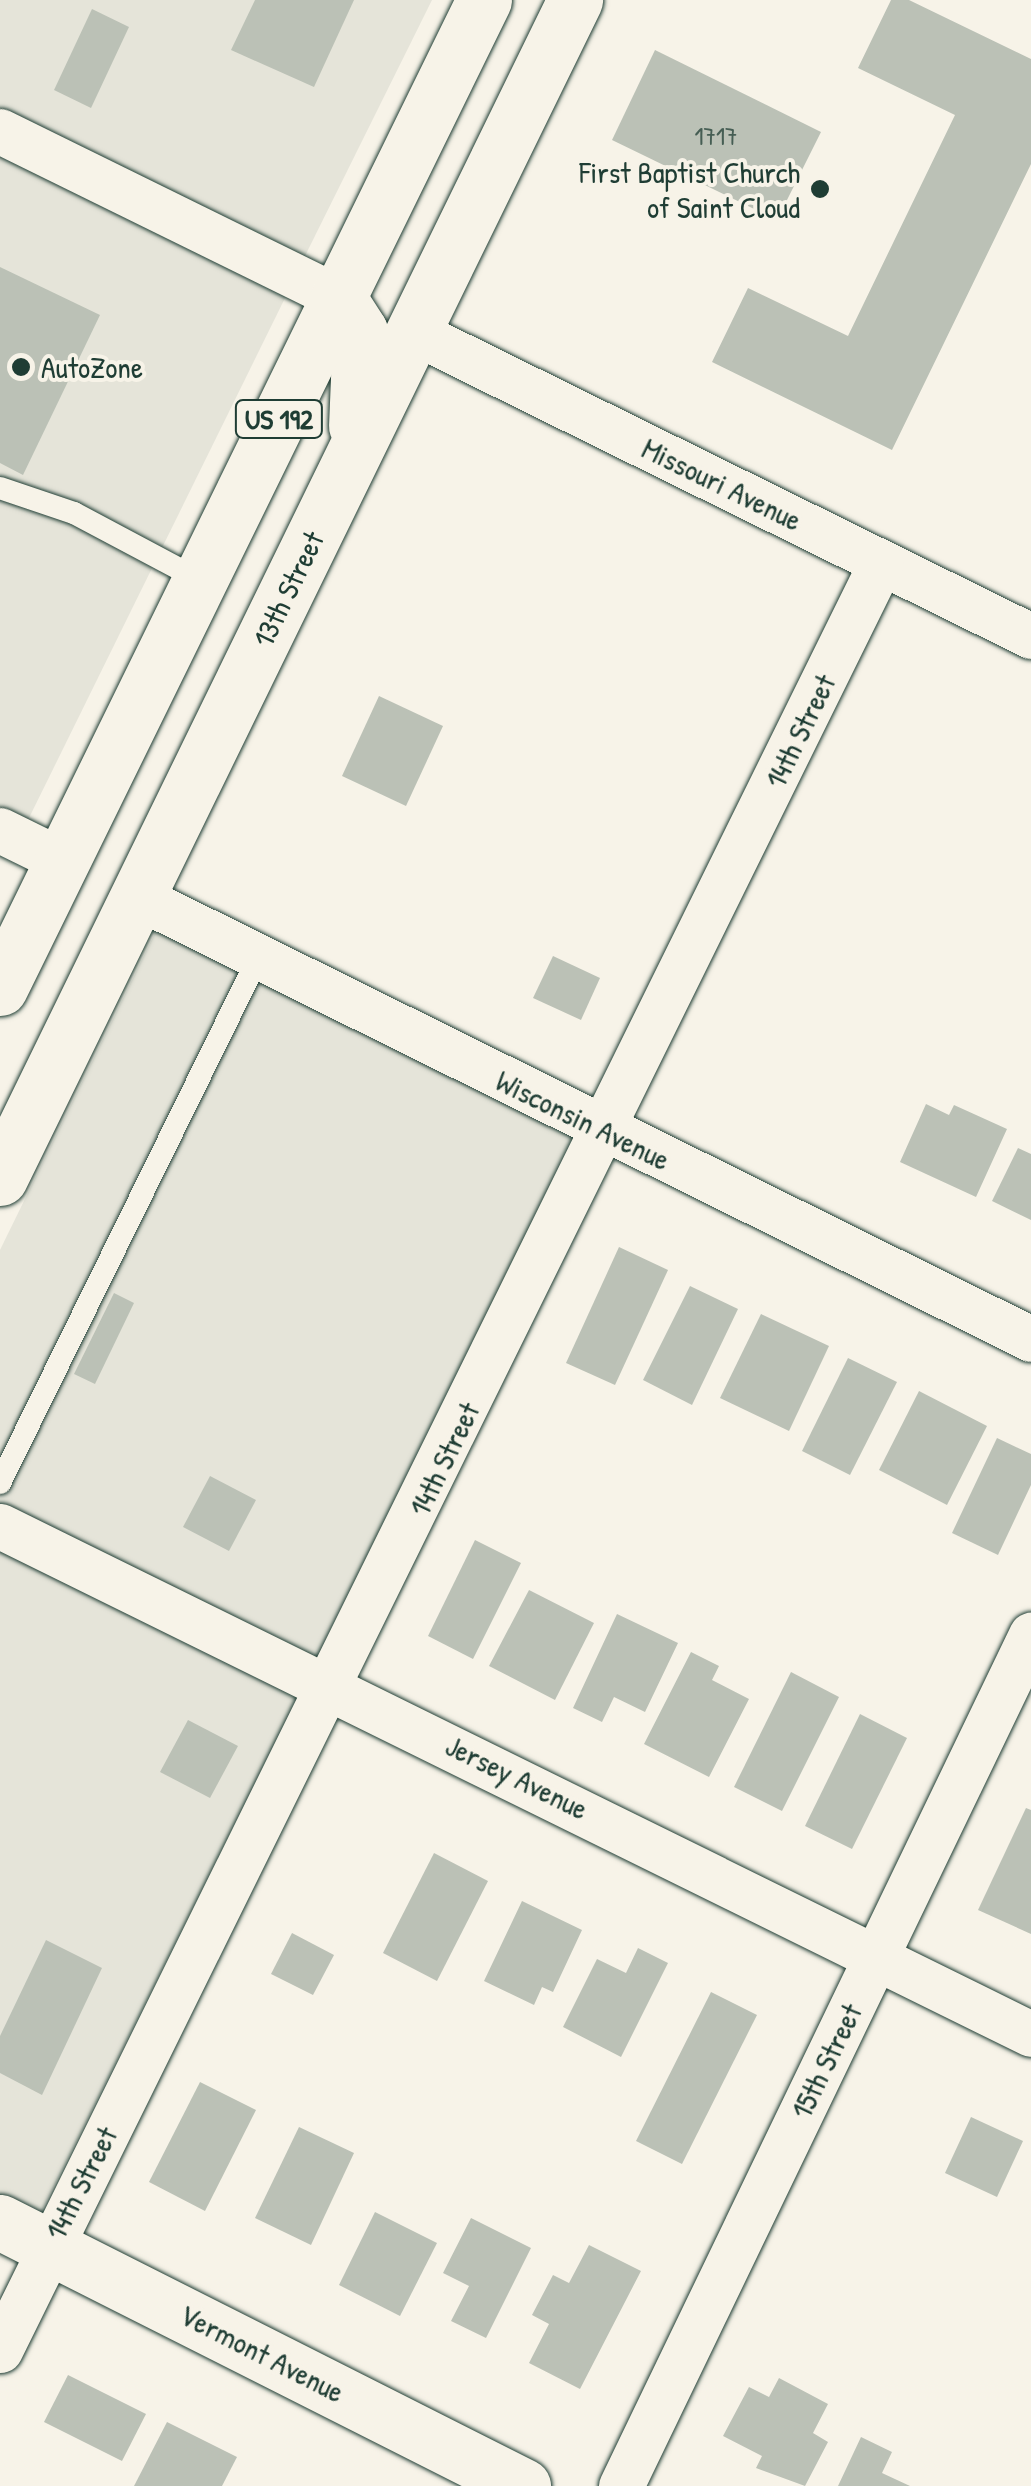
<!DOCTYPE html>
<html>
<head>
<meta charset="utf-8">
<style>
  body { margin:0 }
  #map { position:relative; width:1031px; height:2486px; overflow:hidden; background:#f7f3e8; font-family:"Patrick Hand",sans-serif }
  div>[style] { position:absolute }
  .built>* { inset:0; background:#e5e4d9 }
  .building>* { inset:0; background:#bbc1b6 }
  .roads { filter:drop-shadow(0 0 2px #1f3d34) drop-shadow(0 0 2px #1f3d34) }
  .lane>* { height:22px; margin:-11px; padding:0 11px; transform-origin:11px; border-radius:11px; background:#f7f3e8 }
  .street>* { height:45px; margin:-22.5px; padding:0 22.5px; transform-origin:22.5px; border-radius:22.5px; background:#f7f3e8 }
  .secondary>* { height:55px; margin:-27.5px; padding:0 27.5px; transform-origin:27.5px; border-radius:27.5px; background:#f7f3e8 }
  .highway>* { height:55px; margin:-27.5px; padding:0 27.5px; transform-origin:27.5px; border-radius:27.5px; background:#f7f3e8 }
  .dots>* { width:28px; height:28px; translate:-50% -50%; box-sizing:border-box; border:5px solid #f7f3e8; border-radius:50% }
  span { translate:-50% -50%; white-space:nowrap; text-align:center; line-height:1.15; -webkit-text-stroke:8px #f7f3e8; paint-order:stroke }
  .number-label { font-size:25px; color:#465e54 }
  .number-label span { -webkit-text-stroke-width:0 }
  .shield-label span { padding:2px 8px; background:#f7f3e8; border:2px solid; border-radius:8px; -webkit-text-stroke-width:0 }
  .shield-label { font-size:28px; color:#1f3d34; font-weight:700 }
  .poi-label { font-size:30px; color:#1f3d34 }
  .right { translate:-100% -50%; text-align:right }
  .left { translate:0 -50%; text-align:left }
  .street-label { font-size:30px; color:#1f3d34 }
</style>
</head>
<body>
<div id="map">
  <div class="built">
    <div style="clip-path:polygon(0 0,432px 0,304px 258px,0 110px)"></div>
    <div style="clip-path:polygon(0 153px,287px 294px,27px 822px,0 809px)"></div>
    <div style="clip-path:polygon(157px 929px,576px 1139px,38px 2218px,0 2200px,0 1250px)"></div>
  </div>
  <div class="building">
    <div style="clip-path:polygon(255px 0,354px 0,314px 87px,231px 50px)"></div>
    <div style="clip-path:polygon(891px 0,909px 0,1031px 59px,1031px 164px,892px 450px,712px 362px,748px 288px,848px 336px,955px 115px,858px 68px)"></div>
    <div style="clip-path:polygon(92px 9px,129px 27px,91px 108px,54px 90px)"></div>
    <div style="clip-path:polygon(655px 50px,821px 132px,777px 220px,612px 140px)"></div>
    <div style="clip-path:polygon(0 267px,100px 315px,23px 475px,0 463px)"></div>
    <div style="clip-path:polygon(379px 696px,443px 726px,406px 806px,342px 776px)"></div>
    <div style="clip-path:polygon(553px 956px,600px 978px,581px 1020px,533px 998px)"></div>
    <div style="clip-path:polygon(926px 1104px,949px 1115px,954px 1105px,1007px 1129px,976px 1197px,900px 1162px)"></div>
    <div style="clip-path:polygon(1018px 1148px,1031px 1154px,1031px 1220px,992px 1201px)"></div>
    <div style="clip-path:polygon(619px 1247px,668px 1270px,615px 1385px,566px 1363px)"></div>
    <div style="clip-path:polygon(690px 1286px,738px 1309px,692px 1405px,643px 1380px)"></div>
    <div style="clip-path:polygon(114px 1293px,134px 1303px,95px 1384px,74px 1374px)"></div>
    <div style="clip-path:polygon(761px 1314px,829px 1346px,789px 1431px,720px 1398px)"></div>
    <div style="clip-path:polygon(848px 1358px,897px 1382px,850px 1475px,802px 1451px)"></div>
    <div style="clip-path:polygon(919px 1391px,987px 1426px,947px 1505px,879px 1470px)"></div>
    <div style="clip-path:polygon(997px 1438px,1031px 1454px,1031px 1485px,998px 1555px,952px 1533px)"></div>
    <div style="clip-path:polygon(210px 1476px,256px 1500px,229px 1551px,183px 1527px)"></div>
    <div style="clip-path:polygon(475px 1540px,521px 1563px,473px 1659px,428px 1636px)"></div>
    <div style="clip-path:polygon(529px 1590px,594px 1623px,555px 1700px,489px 1666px)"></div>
    <div style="clip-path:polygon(617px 1614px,678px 1643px,645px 1712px,614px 1697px,602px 1722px,573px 1708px)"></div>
    <div style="clip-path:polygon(691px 1652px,719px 1666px,712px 1680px,749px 1699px,709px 1777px,644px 1744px)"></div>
    <div style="clip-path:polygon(791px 1672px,839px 1697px,782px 1811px,734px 1787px)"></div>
    <div style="clip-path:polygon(860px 1714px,907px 1738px,852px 1849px,805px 1826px)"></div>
    <div style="clip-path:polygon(188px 1720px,238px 1746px,210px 1798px,160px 1772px)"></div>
    <div style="clip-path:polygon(1026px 1808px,1031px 1810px,1031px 1934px,978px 1910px)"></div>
    <div style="clip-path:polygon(434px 1853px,488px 1881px,437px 1981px,383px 1953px)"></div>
    <div style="clip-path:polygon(522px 1901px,582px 1930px,553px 1992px,542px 1987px,534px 2005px,484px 1981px)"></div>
    <div style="clip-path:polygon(292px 1933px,334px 1955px,313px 1995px,271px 1974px)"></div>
    <div style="clip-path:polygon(46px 1940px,102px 1968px,42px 2095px,0 2073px,0 2036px)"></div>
    <div style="clip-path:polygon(638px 1948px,668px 1963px,621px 2057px,563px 2027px,597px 1959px,626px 1973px)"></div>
    <div style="clip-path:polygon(711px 1992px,757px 2015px,682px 2164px,636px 2141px)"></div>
    <div style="clip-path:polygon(200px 2082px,256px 2110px,205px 2211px,149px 2182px)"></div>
    <div style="clip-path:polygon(971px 2117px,1023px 2141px,997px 2197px,945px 2173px)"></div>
    <div style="clip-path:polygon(299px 2127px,354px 2153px,311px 2245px,255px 2218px)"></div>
    <div style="clip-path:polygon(375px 2212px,437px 2243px,400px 2316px,339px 2285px)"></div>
    <div style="clip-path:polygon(471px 2218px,531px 2248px,486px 2338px,451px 2321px,469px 2286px,443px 2273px)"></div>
    <div style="clip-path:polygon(589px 2245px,641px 2271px,580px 2389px,529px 2363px,549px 2324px,532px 2315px,553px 2275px,569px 2283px)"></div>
    <div style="clip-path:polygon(68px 2375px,146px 2414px,122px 2461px,44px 2422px)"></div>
    <div style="clip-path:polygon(779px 2378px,828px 2404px,813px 2433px,828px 2442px,805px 2486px,756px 2468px,762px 2456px,723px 2436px,749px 2387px,769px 2397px)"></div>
    <div style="clip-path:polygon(167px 2422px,237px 2457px,222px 2486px,134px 2486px)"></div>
    <div style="clip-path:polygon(861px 2437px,892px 2452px,882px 2473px,910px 2486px,838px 2486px)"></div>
  </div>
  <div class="roads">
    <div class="lane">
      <div style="left:0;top:488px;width:78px;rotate:18.7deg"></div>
      <div style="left:74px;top:513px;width:143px;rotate:28deg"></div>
      <div style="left:0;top:1483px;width:585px;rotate:-63.83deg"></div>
    </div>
    <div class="street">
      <div style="left:0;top:131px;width:377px;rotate:26.2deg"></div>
      <div style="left:414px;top:332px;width:688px;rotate:26.23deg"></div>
      <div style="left:0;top:830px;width:70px;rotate:26.2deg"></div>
      <div style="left:138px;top:897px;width:996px;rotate:26.33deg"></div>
      <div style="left:0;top:1526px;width:1149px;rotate:26.23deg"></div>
      <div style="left:0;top:2350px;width:1992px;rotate:-63.76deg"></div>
      <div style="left:621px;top:2486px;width:945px;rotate:-64.28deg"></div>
    </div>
    <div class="secondary">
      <div style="left:0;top:2222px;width:586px;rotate:26.78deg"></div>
    </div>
    <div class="highway">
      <div style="left:338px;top:297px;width:40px;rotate:57.1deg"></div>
      <div style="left:360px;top:331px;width:95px;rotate:92.4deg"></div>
      <div style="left:0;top:988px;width:1100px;rotate:-63.9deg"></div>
      <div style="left:0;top:1178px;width:1311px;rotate:-63.98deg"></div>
    </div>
  </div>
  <div class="dots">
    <div style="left:820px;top:189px;background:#1f3d34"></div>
    <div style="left:21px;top:367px;background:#1f3d34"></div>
  </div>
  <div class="number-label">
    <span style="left:716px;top:136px">1717</span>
  </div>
  <div class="shield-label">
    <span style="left:279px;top:419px">US 192</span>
  </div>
  <div class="poi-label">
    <span class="right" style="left:800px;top:189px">First Baptist Church<br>of Saint Cloud</span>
    <span class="left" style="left:41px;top:367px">AutoZone</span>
  </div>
  <div class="street-label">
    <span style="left:722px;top:484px;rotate:26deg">Missouri Avenue</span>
    <span style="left:288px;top:589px;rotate:-64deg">13th Street</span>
    <span style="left:800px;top:731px;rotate:-64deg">14th Street</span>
    <span style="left:583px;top:1120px;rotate:26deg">Wisconsin Avenue</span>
    <span style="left:444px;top:1459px;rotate:-64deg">14th Street</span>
    <span style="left:517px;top:1777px;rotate:26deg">Jersey Avenue</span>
    <span style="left:826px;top:2061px;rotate:-64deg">15th Street</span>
    <span style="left:81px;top:2183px;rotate:-63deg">14th Street</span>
    <span style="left:262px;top:2353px;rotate:27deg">Vermont Avenue</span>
  </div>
</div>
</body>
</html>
